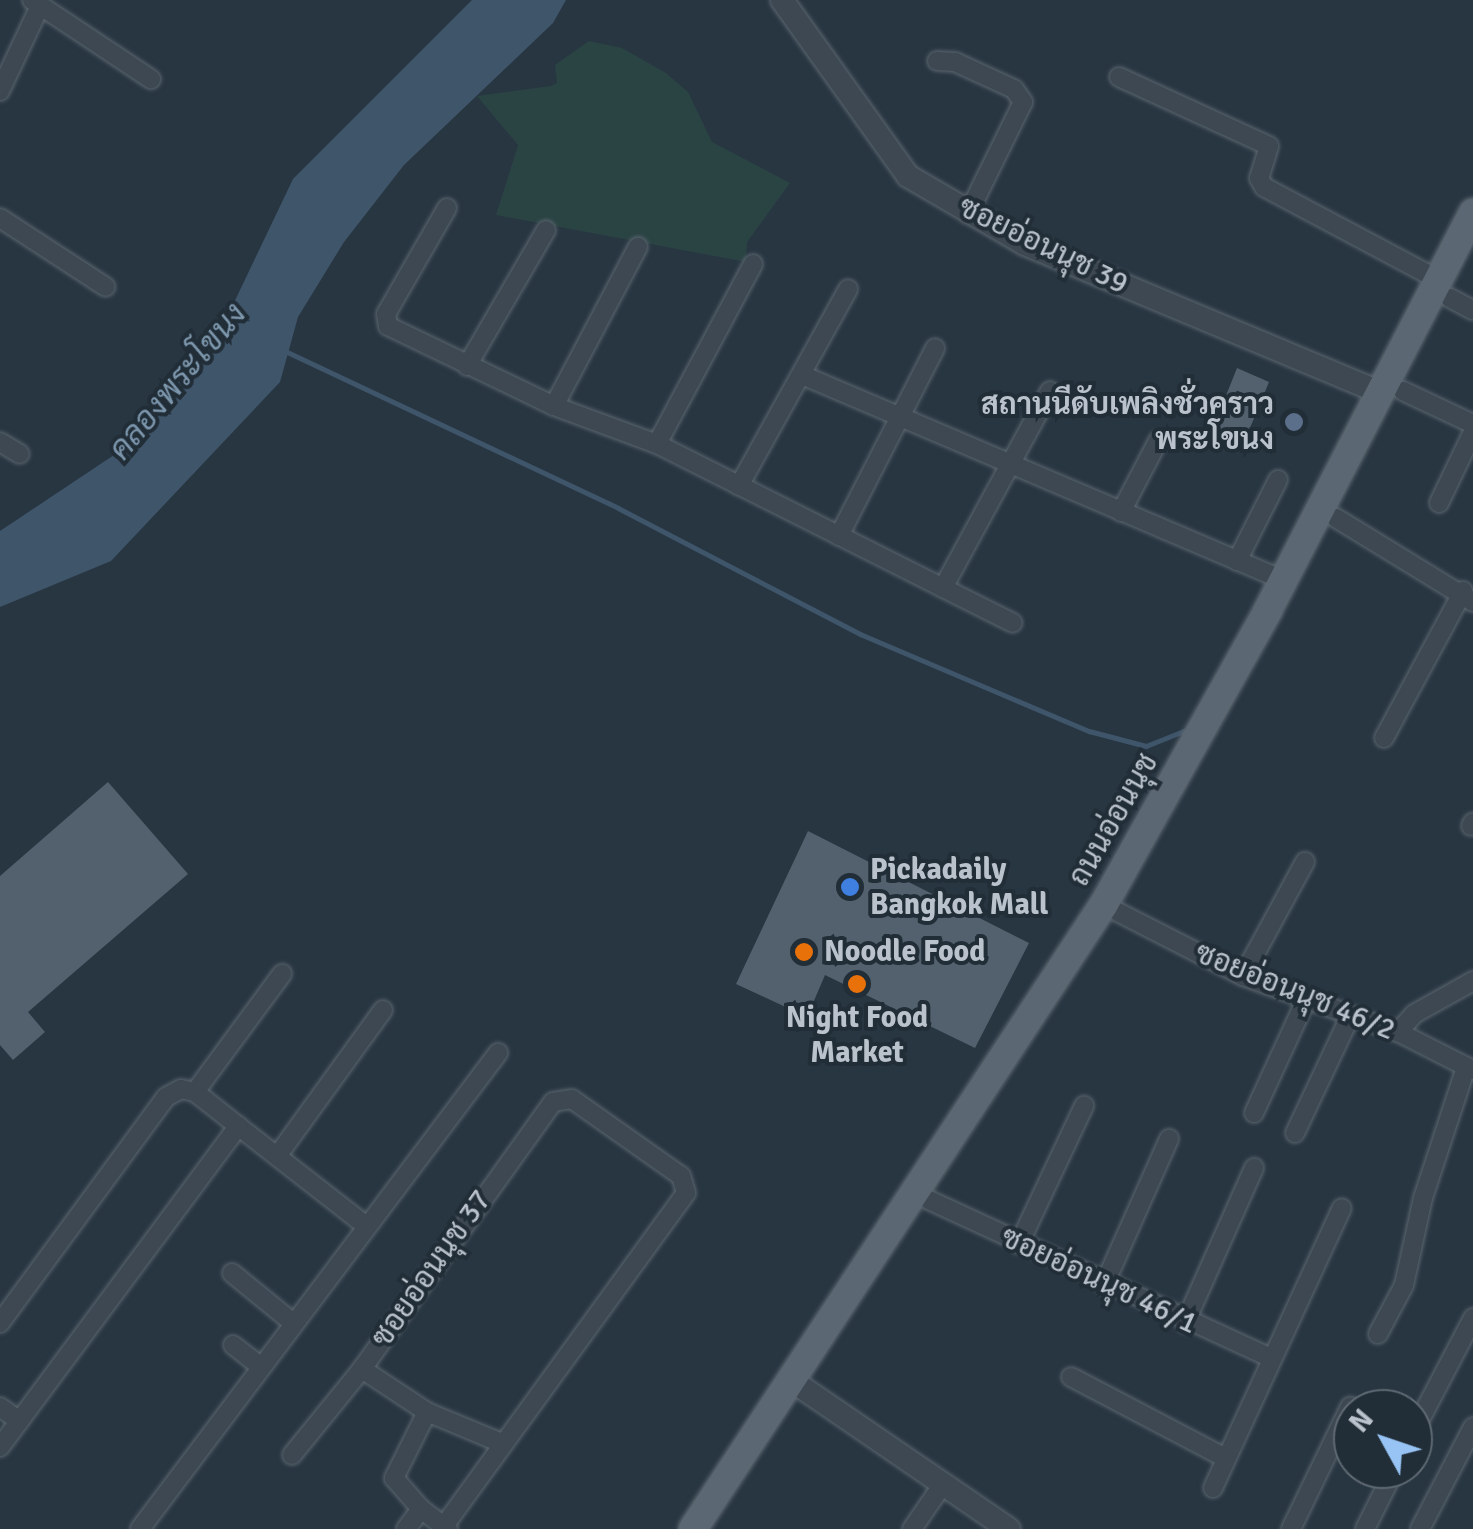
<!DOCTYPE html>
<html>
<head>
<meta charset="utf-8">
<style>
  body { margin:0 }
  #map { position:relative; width:1473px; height:1529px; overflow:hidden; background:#283642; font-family:Signika,Sarabun,sans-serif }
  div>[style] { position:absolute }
  .green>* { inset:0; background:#2a4343 }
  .water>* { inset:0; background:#3f556a }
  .stream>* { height:5px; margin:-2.5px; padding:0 2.5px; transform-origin:2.5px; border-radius:2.5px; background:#3f556a }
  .building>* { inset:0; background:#52616d }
  .roads { filter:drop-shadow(0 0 2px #5b666f) drop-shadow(0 0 2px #5b666f) }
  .minor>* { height:18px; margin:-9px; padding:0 9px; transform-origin:9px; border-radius:9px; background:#3d4852 }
  .tertiary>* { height:22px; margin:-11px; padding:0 11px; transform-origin:11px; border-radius:11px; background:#3d4852 }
  .primary>* { height:28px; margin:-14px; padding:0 14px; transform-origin:14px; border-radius:14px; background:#5b6772 }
  .dots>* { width:28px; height:28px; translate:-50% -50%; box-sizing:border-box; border:5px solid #212d37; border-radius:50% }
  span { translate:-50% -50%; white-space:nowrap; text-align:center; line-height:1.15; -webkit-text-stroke:8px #212d37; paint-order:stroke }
  .street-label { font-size:30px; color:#bac3cc }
  .poi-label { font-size:30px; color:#bac3cc; font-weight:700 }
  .right { translate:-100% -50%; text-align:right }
  .left { translate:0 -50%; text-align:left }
  .water-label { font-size:32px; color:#7c96ac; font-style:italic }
  .north { position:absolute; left:1333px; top:1389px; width:100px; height:100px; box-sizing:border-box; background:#212d37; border:2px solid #5e6973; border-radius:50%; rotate:310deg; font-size:28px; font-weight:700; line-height:40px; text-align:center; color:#bac3cc }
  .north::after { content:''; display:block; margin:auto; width:35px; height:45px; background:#97c4f4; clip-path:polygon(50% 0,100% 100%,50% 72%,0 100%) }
</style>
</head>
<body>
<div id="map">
  <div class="green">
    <div style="clip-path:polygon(589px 41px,622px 48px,666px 73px,688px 92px,712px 142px,790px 183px,747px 242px,746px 262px,496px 215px,518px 145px,477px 96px,551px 86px,557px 83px,555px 65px)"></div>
  </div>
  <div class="water">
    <div style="clip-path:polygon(472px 0,566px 0,553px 23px,404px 165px,344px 242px,298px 317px,280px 382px,111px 561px,0 607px,0 531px,117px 453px,219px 334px,293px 179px)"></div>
  </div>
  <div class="stream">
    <div style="left:285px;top:351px;width:368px;rotate:25.2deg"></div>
    <div style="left:618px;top:508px;width:273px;rotate:27.5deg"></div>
    <div style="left:860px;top:634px;width:249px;rotate:23deg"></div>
    <div style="left:1089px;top:731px;width:59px;rotate:14.7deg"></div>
    <div style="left:1146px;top:746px;width:43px;rotate:-21.8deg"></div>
  </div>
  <div class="building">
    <div style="clip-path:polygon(1237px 368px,1269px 382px,1245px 440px,1213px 428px)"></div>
    <div style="clip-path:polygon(108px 782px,188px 874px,28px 1012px,45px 1032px,13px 1060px,0 1045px,0 876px)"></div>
    <div style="clip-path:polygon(808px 831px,1029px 943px,975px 1048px,825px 975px,807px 1017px,736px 984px)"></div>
  </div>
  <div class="roads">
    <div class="minor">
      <div style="left:32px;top:0;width:143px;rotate:33.6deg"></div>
      <div style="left:937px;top:61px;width:18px;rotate:3deg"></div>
      <div style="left:955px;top:62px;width:65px;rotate:24.6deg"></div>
      <div style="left:1014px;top:89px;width:16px;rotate:55deg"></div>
      <div style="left:1023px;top:102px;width:125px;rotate:116.2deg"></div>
      <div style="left:1119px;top:77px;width:165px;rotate:24.7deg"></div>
      <div style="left:1269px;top:146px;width:34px;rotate:107deg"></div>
      <div style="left:1259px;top:178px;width:10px;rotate:61deg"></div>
      <div style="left:1264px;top:187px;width:198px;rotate:28deg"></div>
      <div style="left:0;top:91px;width:94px;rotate:-64.8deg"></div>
      <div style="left:447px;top:208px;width:122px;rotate:119.9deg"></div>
      <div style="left:386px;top:314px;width:12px;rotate:81deg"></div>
      <div style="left:388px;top:326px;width:184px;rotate:25.7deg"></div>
      <div style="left:554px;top:406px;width:110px;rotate:20.3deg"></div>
      <div style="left:657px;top:444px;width:398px;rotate:26.7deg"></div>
      <div style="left:0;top:218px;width:126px;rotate:33.1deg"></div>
      <div style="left:1450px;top:298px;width:26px;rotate:28deg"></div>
      <div style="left:467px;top:366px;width:157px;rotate:-59.8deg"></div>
      <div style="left:802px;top:375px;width:523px;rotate:23.08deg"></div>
      <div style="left:1403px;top:391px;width:77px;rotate:25.2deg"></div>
      <div style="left:554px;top:406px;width:180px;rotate:-62.2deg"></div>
      <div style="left:0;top:442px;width:23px;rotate:31deg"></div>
      <div style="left:657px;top:444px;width:204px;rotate:-61.9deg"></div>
      <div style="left:739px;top:486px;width:225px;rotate:-61deg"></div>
      <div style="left:1439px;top:503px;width:79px;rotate:-64.4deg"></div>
      <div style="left:1121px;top:512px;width:80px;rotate:-62.5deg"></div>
      <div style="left:1336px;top:518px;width:161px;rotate:31.5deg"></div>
      <div style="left:839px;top:536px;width:211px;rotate:-62.9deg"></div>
      <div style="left:1237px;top:561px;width:91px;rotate:-63.2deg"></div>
      <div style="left:943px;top:588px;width:224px;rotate:-61.5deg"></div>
      <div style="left:1384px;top:738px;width:167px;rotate:-61.7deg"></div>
      <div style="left:1471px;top:826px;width:4px;rotate:-63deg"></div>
      <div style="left:1118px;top:912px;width:140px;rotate:27.1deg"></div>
      <div style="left:1243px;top:976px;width:165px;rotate:19.9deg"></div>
      <div style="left:1398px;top:1032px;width:84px;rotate:26.9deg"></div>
      <div style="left:1243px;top:976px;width:130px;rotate:-61.5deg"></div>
      <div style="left:1398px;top:1032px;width:24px;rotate:-48deg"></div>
      <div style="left:1414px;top:1014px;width:68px;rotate:-29.2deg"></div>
      <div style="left:1254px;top:1113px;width:124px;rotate:-65.3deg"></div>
      <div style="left:238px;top:1126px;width:160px;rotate:37.9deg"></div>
      <div style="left:1295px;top:1133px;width:126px;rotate:-64.7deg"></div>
      <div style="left:278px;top:1155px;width:179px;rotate:-54.1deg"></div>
      <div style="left:929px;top:1200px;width:377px;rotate:24.8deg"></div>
      <div style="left:1019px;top:1244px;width:153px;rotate:-64.8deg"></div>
      <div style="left:232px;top:1273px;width:77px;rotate:39.2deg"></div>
      <div style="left:1104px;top:1285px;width:160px;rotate:-66deg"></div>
      <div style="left:0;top:1323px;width:280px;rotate:-53.7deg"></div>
      <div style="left:166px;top:1097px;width:17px;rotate:-28deg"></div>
      <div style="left:181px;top:1089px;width:14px;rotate:12deg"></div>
      <div style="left:1185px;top:1323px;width:170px;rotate:-66deg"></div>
      <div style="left:1378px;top:1334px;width:55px;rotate:-62deg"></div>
      <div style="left:1404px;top:1285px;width:89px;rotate:-77.7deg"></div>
      <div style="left:1423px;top:1198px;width:138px;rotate:-71.8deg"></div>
      <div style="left:233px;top:1345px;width:34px;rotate:38deg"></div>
      <div style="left:1071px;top:1377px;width:174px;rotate:27.7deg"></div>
      <div style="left:0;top:1407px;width:24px;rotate:36deg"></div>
      <div style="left:427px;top:1412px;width:83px;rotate:22.6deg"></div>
      <div style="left:1413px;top:1433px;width:130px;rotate:-62.4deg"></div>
      <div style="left:0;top:1447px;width:400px;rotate:-53.4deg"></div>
      <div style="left:238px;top:1126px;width:55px;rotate:-141.7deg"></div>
      <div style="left:195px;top:1092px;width:147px;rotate:-53.6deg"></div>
      <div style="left:292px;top:1455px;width:111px;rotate:-50.9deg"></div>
      <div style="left:1213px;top:1488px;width:308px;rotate:-65.3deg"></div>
      <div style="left:444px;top:1526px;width:412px;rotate:-54deg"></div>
      <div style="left:686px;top:1193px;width:18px;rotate:-106deg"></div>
      <div style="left:681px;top:1176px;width:133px;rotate:-144.8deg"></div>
      <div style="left:572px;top:1099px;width:19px;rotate:171deg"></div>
      <div style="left:553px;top:1102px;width:328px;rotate:125.6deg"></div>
      <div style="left:362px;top:1369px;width:78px;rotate:33.5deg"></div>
      <div style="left:427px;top:1412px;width:74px;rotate:116.6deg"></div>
      <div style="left:394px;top:1478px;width:41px;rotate:48.9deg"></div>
      <div style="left:421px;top:1509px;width:34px;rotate:37deg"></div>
      <div style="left:140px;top:1529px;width:596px;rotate:-53.05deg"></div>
      <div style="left:406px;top:1529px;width:25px;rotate:-53deg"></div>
      <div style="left:912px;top:1529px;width:55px;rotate:-55.4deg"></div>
      <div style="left:1291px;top:1529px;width:136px;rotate:-64.2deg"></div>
      <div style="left:1365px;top:1529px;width:67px;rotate:-63.4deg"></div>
      <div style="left:1420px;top:1529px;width:115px;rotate:-62.5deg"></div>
    </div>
    <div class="tertiary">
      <div style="left:782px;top:0;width:216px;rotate:54.4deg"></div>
      <div style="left:908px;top:176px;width:135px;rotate:30.2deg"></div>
      <div style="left:1025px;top:244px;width:386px;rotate:22.7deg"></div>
      <div style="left:791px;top:1380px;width:264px;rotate:34.4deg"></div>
    </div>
    <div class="primary">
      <div style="left:693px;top:1529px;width:748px;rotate:-56.67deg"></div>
      <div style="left:1104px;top:904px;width:337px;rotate:-60.8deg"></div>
      <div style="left:1268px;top:610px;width:447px;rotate:-62.7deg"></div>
    </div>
  </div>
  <div class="dots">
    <div style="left:1294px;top:422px;background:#5c6f8a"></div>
    <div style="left:850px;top:887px;background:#3f7fe0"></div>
    <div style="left:804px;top:952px;background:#e8710a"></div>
    <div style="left:857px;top:984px;background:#e8710a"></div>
  </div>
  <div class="street-label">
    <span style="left:1043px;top:246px;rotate:26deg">ซอยอ่อนนุช 39</span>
    <span style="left:1114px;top:820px;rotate:-60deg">ถนนอ่อนนุช</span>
    <span style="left:1295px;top:992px;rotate:22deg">ซอยอ่อนนุช 46/2</span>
    <span style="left:432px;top:1269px;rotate:-55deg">ซอยอ่อนนุช 37</span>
    <span style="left:1099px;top:1281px;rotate:25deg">ซอยอ่อนนุช 46/1</span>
  </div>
  <div class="poi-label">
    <span class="right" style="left:1274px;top:422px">สถานนีดับเพลิงชั่วคราว<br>พระโขนง</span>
    <span class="left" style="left:870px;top:887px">Pickadaily<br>Bangkok Mall</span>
    <span class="left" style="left:824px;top:952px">Noodle Food</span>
    <span style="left:857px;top:1035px">Night Food<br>Market</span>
  </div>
  <div class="water-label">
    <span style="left:178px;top:382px;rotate:-50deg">คลองพระโขนง</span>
  </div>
  <div class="north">N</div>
</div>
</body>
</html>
